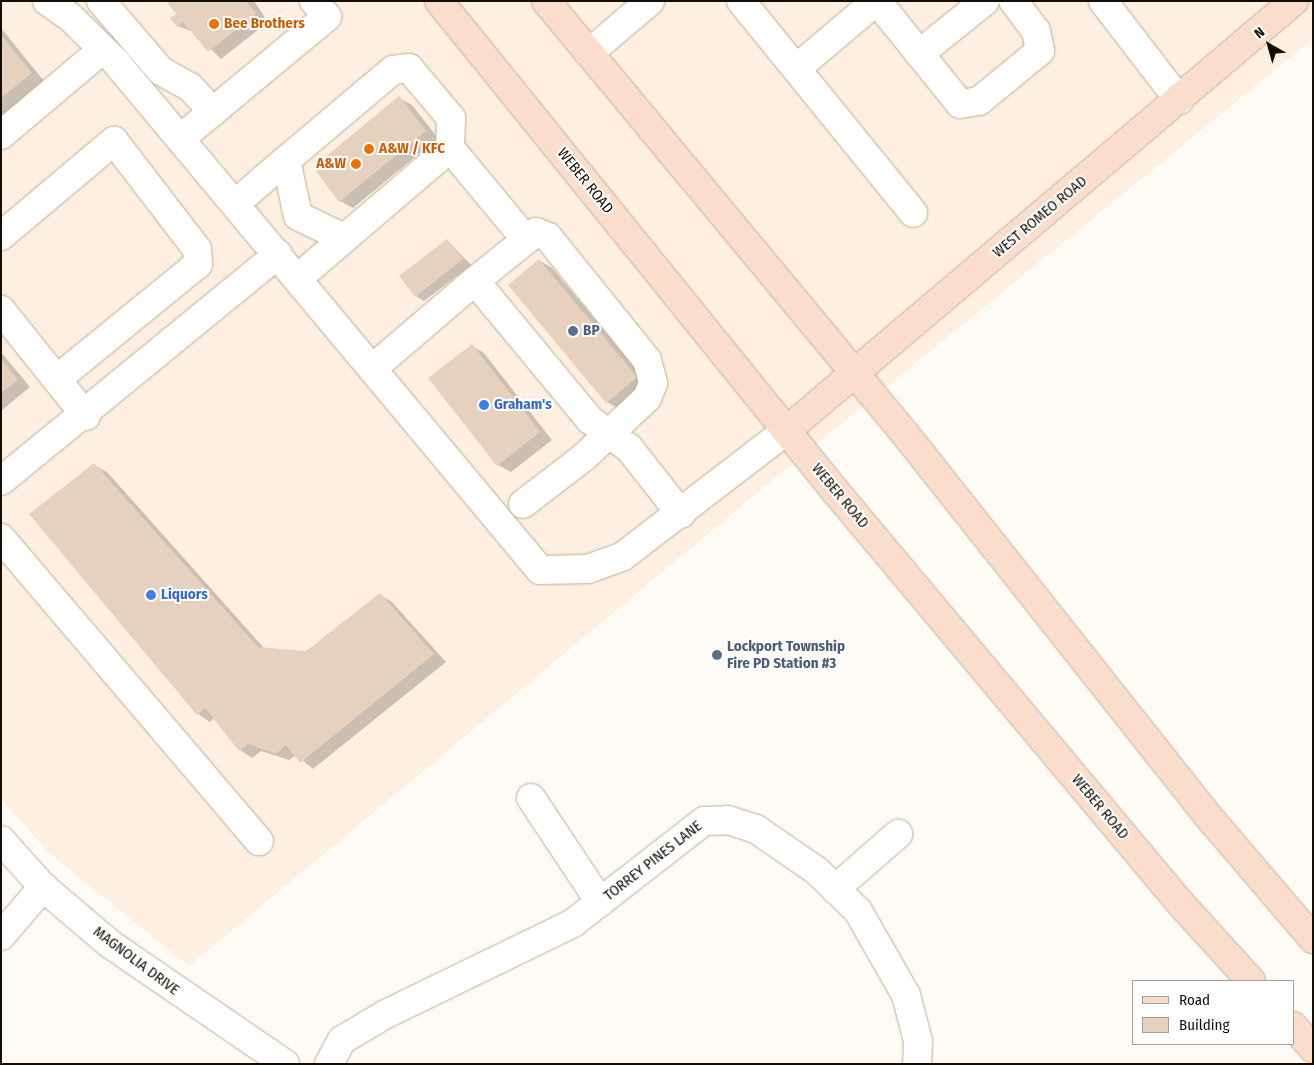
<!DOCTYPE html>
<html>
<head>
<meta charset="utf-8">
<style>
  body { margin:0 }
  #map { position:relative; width:1314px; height:1065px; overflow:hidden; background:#fefbf6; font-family:"Fira Sans Condensed",sans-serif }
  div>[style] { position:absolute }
  .commercial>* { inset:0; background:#feefe1 }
  .shadow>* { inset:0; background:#0003 }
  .building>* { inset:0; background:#e6d1be }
  .roads { filter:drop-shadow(0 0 1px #bbb098) drop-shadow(0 0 1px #bbb098) }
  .minor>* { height:28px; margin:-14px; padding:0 14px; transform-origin:14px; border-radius:14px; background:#fff }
  .major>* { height:28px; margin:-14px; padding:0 14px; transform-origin:14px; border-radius:14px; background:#faddca }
  .dots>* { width:14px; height:14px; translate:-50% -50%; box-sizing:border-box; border:2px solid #fff; border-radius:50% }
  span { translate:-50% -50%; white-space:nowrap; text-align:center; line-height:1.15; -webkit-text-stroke:4px #fff; paint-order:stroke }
  .food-label { font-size:15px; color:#c56008; font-weight:700 }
  .left { translate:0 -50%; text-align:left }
  .right { translate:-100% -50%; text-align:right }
  .street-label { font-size:15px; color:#120e06 }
  .service-label { font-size:15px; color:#4e5e75; font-weight:700 }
  .shop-label { font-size:15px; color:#366cbe; font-weight:700 }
  .frame { position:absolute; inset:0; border:2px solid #120e06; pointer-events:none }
  .legend { position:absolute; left:1132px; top:980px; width:162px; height:65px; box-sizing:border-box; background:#fff; border:1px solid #a09f9b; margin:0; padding:6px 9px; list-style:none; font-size:15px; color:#120e06 }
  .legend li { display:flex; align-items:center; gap:10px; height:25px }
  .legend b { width:25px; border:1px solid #a09f9b }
  .north { position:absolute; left:1244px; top:20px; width:50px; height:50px; -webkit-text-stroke:4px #fff; paint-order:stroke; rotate:322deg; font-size:14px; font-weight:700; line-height:20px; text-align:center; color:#120e06 }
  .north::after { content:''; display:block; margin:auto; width:18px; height:22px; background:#120e06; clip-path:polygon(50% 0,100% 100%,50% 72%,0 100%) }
</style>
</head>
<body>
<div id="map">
  <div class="commercial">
    <div style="clip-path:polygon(1px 1px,1313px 1px,1313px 39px,804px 454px,189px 966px,50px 854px,1px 799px)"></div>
  </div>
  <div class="shadow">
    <div style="clip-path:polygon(168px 1px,254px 1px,268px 22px,221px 59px,193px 32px,178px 26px,178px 14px)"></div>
    <div style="clip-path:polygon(1px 28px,44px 81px,1px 116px)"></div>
    <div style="clip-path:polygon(399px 98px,412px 105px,438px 138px,353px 208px,340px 201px,314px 168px)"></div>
    <div style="clip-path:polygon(447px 240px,471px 265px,424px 301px,416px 296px)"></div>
    <div style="clip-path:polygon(539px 260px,552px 268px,649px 384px,619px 409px,607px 402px)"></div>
    <div style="clip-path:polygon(472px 346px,484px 353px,552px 440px,511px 472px,498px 465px)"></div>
    <div style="clip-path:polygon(1px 352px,30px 387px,1px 411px)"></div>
    <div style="clip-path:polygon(94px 465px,107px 472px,264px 648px,307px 652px,380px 595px,392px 602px,446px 662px,313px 769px,296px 755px,289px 760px,261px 751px,252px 758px,240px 750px,214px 718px,210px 722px,198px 714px)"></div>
  </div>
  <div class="building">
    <div style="clip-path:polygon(166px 1px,246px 1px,256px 14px,208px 52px,183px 22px,177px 27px,170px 18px,176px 14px)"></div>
    <div style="clip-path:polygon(1px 35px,32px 73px,1px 98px)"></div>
    <div style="clip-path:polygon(399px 96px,426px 131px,339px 202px,313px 167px)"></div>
    <div style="clip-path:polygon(447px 239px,463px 259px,415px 297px,399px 276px)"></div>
    <div style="clip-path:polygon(539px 259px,637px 377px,606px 403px,508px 285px)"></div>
    <div style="clip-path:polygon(472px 344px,540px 432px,497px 466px,428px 378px)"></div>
    <div style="clip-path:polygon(1px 359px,18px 380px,1px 393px)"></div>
    <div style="clip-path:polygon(94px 463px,258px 647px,306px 651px,380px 593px,434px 654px,300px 763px,286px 745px,276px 754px,248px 744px,239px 751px,205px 708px,197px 715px,29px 514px)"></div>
  </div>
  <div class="roads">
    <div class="minor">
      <div style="left:47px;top:1px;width:28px;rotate:35deg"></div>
      <div style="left:70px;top:17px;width:63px;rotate:44.4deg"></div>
      <div style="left:115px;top:61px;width:663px;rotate:50.14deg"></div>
      <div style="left:540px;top:570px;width:48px;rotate:-1.2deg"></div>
      <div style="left:588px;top:569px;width:37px;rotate:-20deg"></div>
      <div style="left:623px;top:556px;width:205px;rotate:-37.5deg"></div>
      <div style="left:101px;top:1px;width:92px;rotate:49.4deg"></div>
      <div style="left:161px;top:71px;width:33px;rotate:29deg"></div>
      <div style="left:190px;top:87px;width:34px;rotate:47deg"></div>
      <div style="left:741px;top:1px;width:273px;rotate:50.9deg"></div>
      <div style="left:877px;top:1px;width:132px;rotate:51.1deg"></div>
      <div style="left:960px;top:104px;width:19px;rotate:-9deg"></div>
      <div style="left:979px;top:101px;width:79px;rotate:-39.3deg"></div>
      <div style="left:1040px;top:51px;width:20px;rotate:-101deg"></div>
      <div style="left:1036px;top:31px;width:38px;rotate:-127deg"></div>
      <div style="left:1103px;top:1px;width:125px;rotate:52.5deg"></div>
      <div style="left:589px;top:53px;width:80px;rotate:-40.4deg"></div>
      <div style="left:919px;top:54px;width:85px;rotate:-38.8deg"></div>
      <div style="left:797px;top:68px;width:104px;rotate:-40.3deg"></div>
      <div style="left:1px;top:135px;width:133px;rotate:-40.1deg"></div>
      <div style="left:181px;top:138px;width:190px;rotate:-39.7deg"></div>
      <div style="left:327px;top:17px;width:21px;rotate:-129deg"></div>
      <div style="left:450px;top:148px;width:119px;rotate:50.4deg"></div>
      <div style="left:236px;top:203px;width:66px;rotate:-40.7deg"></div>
      <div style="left:1px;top:236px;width:148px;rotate:-40.1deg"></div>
      <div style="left:114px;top:141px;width:136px;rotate:52.5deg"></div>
      <div style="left:197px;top:249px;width:15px;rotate:86deg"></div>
      <div style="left:198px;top:264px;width:182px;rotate:140.8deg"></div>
      <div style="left:298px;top:278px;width:200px;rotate:-40.5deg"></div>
      <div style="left:450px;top:148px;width:30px;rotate:-88deg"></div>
      <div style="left:451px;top:118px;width:65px;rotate:-130deg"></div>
      <div style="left:409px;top:68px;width:16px;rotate:173deg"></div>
      <div style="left:393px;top:70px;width:140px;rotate:139.9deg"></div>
      <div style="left:286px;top:160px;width:57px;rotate:77.9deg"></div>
      <div style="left:298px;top:216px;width:51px;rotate:25.6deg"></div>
      <div style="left:475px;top:281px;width:78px;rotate:-38.8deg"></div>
      <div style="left:536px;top:232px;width:13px;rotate:23deg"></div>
      <div style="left:548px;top:237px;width:158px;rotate:51.2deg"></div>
      <div style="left:647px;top:360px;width:24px;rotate:75deg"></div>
      <div style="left:653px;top:383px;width:16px;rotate:112deg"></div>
      <div style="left:647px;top:398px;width:86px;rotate:136.9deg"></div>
      <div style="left:584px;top:457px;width:77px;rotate:142.4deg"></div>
      <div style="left:1px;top:310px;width:136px;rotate:51.3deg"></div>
      <div style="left:373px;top:368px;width:134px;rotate:-40.5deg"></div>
      <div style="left:475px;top:281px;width:180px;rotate:50.4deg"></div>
      <div style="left:590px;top:420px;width:48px;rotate:35.7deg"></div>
      <div style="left:629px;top:448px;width:84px;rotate:51.8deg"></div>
      <div style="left:1px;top:481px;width:358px;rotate:-39.3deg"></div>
      <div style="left:1px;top:538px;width:398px;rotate:49.6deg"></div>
      <div style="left:531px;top:798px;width:125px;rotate:56.4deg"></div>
      <div style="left:1px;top:840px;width:63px;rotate:48.2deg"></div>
      <div style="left:43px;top:887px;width:88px;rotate:40.4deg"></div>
      <div style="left:110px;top:944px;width:212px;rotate:34.4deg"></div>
      <div style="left:835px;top:889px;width:84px;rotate:-41.1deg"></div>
      <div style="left:1px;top:936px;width:65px;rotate:-49.4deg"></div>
      <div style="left:329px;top:1064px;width:27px;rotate:-62deg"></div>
      <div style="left:342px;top:1040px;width:51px;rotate:-30.6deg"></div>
      <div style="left:386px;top:1014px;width:208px;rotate:-25.9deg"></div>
      <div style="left:573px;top:923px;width:166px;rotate:-37.9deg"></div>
      <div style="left:704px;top:821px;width:24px;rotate:-2deg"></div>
      <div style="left:728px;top:820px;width:29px;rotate:18deg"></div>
      <div style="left:756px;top:829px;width:74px;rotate:34.5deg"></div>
      <div style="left:817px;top:871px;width:57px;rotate:44.3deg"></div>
      <div style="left:858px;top:911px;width:97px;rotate:60.3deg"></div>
      <div style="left:906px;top:995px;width:48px;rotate:75.4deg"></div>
      <div style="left:918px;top:1041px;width:23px;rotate:92deg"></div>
    </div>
    <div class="major">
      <div style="left:439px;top:1px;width:631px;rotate:51.04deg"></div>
      <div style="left:836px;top:492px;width:537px;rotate:50.06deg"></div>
      <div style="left:1181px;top:904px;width:104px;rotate:47.7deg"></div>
      <div style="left:546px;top:1px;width:564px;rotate:50.32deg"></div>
      <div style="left:906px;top:435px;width:495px;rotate:51.6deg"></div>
      <div style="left:1214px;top:823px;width:153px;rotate:49.5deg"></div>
      <div style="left:786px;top:431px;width:666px;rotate:-40.25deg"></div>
      <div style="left:1293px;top:1026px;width:30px;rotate:48deg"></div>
    </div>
  </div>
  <div class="dots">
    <div style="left:214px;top:24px;background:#e8710a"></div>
    <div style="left:369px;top:149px;background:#e8710a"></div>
    <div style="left:356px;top:164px;background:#e8710a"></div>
    <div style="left:573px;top:331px;background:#5c6f8a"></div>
    <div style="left:484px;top:405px;background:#3f7fe0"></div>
    <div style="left:151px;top:595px;background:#3f7fe0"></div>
    <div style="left:717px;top:655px;background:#5c6f8a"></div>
  </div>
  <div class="food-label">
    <span class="left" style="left:224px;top:24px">Bee Brothers</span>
    <span class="left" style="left:379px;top:149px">A&amp;W / KFC</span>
    <span class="right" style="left:346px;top:164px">A&amp;W</span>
  </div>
  <div class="street-label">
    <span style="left:585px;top:181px;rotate:51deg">WEBER ROAD</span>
    <span style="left:1040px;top:217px;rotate:-40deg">WEST ROMEO ROAD</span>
    <span style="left:840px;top:496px;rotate:50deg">WEBER ROAD</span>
    <span style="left:1100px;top:807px;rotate:50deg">WEBER ROAD</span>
    <span style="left:653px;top:861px;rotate:-38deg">TORREY PINES LANE</span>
    <span style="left:136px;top:961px;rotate:37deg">MAGNOLIA DRIVE</span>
  </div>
  <div class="service-label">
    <span class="left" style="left:583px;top:331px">BP</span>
    <span class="left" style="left:727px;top:655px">Lockport Township<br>Fire PD Station #3</span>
  </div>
  <div class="shop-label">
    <span class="left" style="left:494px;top:405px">Graham's</span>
    <span class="left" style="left:161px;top:595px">Liquors</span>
  </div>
  <div class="frame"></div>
  <ul class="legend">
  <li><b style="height:6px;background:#faddca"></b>Road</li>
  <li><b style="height:14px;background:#e6d1be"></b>Building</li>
  </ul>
  <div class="north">N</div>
</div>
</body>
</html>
